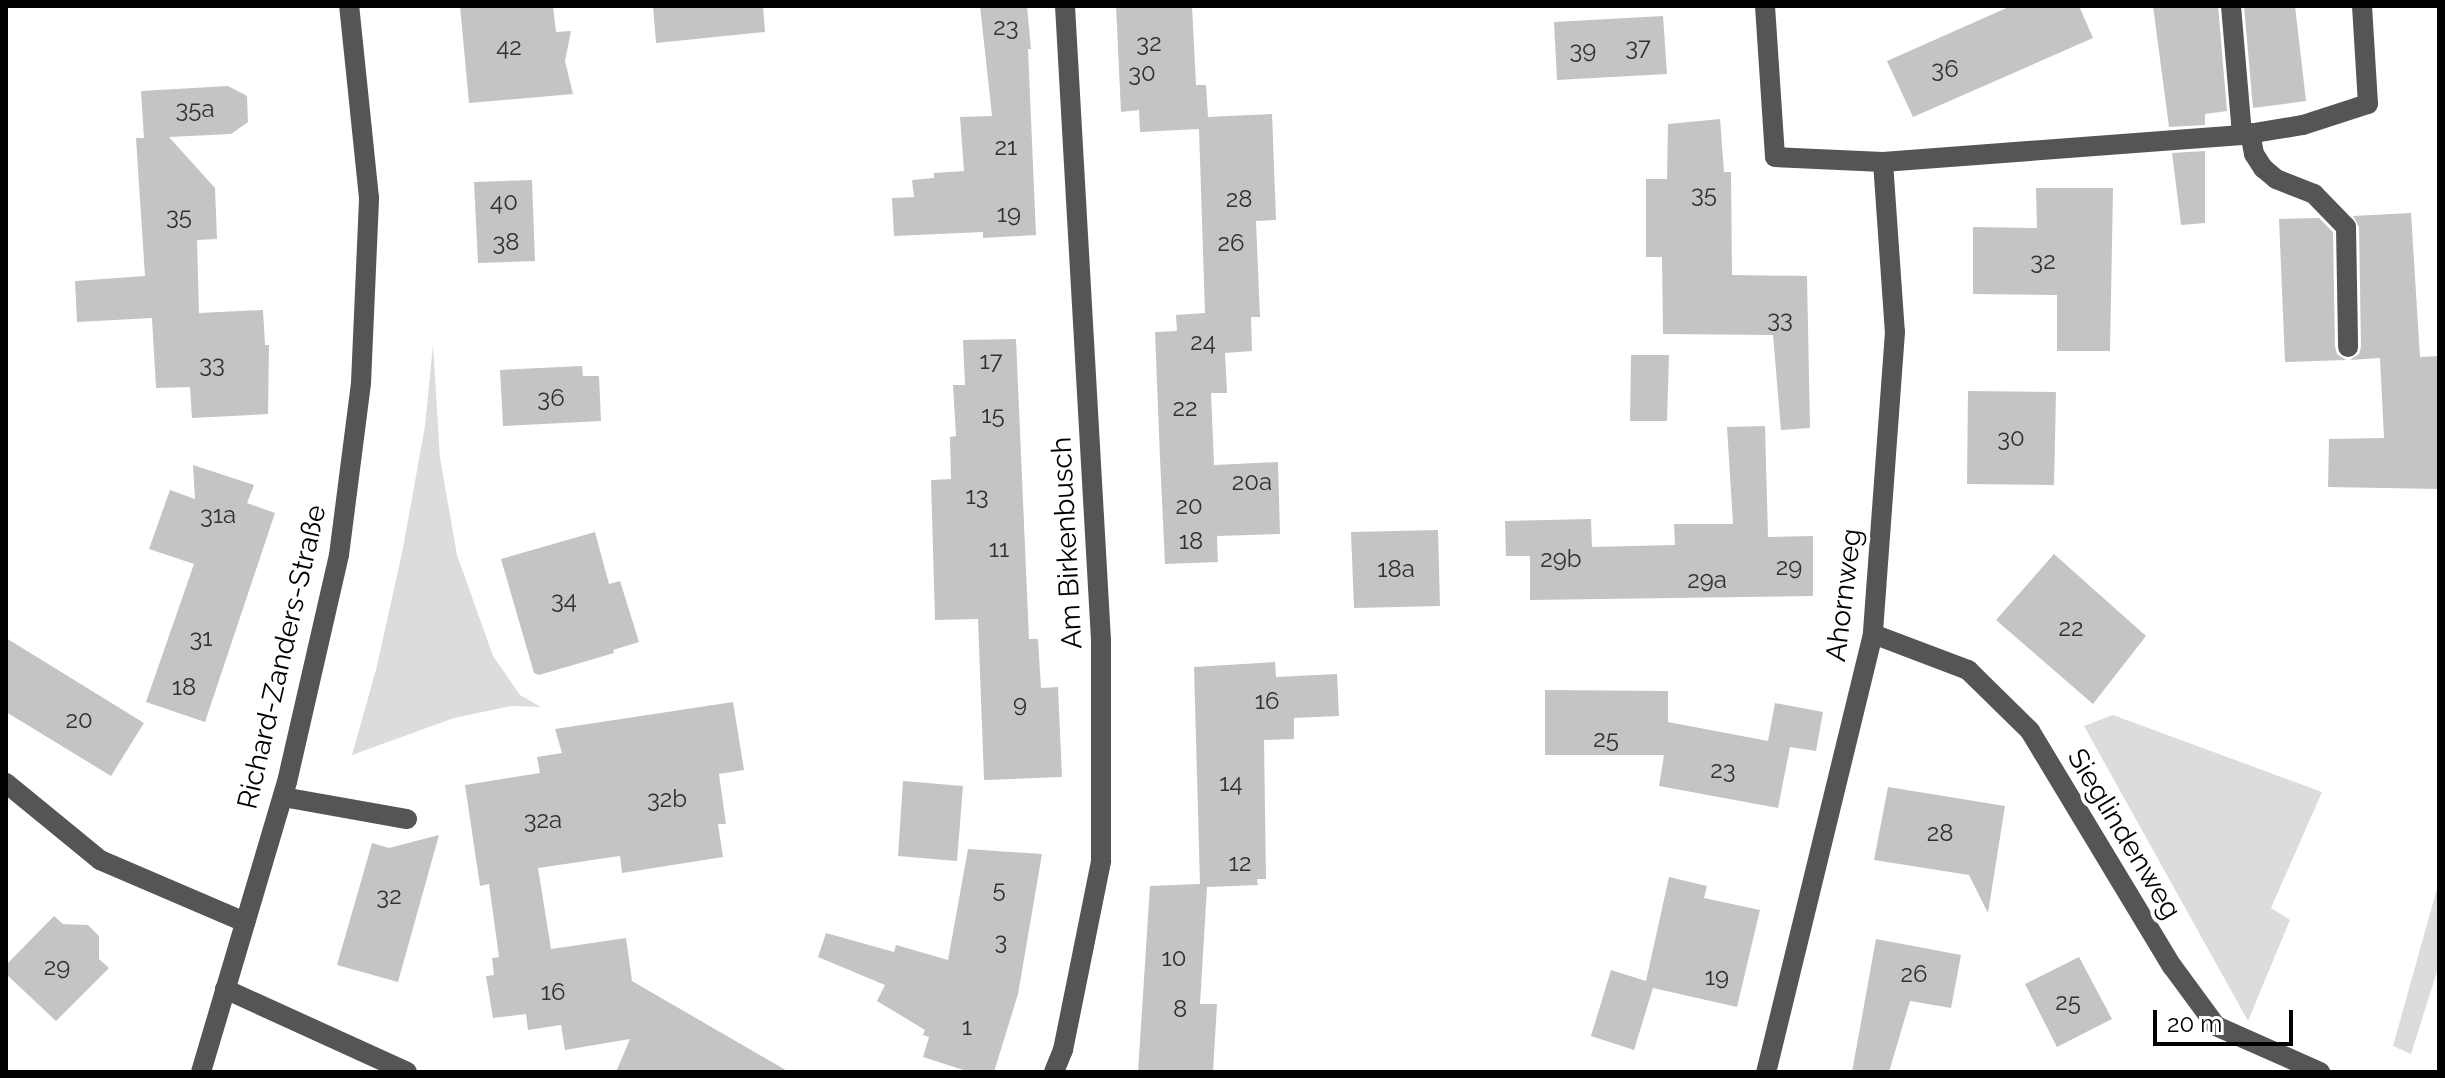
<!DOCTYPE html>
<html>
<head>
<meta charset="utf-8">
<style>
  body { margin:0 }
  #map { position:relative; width:2445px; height:1078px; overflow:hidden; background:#fff; font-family:Raleway,sans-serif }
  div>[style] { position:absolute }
  .green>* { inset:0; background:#dcdcdc }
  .building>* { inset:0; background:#c4c4c4 }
  .minor>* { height:20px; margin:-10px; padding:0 10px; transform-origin:10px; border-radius:10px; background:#555 }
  span { translate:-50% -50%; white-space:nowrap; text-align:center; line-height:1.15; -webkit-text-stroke:8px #fff; paint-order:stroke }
  .number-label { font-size:24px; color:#313131 }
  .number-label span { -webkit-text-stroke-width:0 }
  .street-label { font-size:28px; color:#000 }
  .frame { position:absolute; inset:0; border:8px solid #000; pointer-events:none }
  .scale { position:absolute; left:2153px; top:1010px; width:140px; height:36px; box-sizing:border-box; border:4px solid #000; border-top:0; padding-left:10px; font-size:24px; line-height:28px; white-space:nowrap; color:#000; -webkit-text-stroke:6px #fff; paint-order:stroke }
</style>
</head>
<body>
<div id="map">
  <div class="green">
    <div style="clip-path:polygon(433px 345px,440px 458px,457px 555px,493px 656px,520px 695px,541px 707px,511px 706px,454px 718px,352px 755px,377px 666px,403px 548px,425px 426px)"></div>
    <div style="clip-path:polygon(2113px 715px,2322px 792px,2271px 908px,2290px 920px,2248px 1021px,2084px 726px)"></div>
    <div style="clip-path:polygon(2439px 881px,2439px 965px,2411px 1054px,2393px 1046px)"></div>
  </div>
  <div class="building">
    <div style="clip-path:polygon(460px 6px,553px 6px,556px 32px,571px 31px,565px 61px,573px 94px,469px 103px)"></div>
    <div style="clip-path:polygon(653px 6px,763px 6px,765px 32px,656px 43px)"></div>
    <div style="clip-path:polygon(980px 6px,1027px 6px,1031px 49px,1028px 49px,1036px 235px,983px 238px,983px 232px,894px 236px,892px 198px,914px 197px,912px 180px,934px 178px,934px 173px,964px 171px,960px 117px,992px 116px)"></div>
    <div style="clip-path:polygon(1116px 6px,1192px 6px,1196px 85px,1206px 85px,1208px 117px,1272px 114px,1276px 220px,1256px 221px,1260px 317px,1251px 317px,1252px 351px,1225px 353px,1227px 393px,1211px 393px,1214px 465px,1278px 462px,1280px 534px,1217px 536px,1218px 562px,1165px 564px,1160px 458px,1155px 332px,1177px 331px,1176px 315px,1205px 313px,1199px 129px,1140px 132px,1139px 110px,1121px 112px)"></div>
    <div style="clip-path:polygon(2011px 6px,2079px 6px,2093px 38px,1913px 117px,1887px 61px)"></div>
    <div style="clip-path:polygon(2153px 6px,2218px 6px,2227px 111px,2205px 114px,2205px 125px,2169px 127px)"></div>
    <div style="clip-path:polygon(2244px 6px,2295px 6px,2306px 101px,2253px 108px)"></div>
    <div style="clip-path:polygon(1663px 16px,1667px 74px,1557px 80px,1554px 22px)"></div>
    <div style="clip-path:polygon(228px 86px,247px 96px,248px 122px,231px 134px,169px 137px,215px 188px,217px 239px,197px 240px,199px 313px,263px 310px,265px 345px,269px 345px,268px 414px,192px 418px,190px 387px,156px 388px,152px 318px,77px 322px,75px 281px,145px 276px,136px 138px,144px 138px,141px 91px)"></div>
    <div style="clip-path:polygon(1720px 119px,1724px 172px,1731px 172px,1732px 275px,1807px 276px,1810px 428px,1781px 430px,1773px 335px,1663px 334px,1662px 257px,1646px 257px,1646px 179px,1667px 179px,1668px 124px)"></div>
    <div style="clip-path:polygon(2205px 151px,2205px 223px,2181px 225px,2172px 153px)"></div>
    <div style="clip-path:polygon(532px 180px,535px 261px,478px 263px,474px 182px)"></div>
    <div style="clip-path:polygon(2036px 188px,2113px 188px,2110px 351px,2057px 351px,2057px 295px,1973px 294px,1973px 227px,2037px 228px)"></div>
    <div style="clip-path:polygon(2411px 213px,2420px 357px,2439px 356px,2439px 489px,2328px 487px,2329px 439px,2384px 438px,2380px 358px,2350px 360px,2359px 354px,2361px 347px,2359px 227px,2353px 216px)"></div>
    <div style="clip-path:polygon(2319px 218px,2333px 232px,2335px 347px,2337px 354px,2346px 360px,2285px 362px,2279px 219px)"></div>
    <div style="clip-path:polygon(1016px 339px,1029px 639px,1038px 639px,1041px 688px,1058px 687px,1062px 777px,984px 780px,978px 619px,935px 620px,931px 480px,951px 479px,950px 437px,956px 436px,953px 385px,965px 385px,963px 340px)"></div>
    <div style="clip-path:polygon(1631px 355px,1669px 355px,1667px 421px,1630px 421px)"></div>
    <div style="clip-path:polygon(582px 366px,583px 376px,599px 376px,601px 421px,503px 426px,500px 370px)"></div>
    <div style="clip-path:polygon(1968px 391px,2056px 392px,2054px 485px,1967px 484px)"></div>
    <div style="clip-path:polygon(1765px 426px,1768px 537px,1813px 536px,1813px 596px,1530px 600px,1530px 556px,1506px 556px,1505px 521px,1591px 519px,1592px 547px,1675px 545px,1674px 524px,1733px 524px,1727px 427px)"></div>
    <div style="clip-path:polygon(193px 465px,254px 485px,247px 503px,275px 513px,205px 722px,146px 702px,194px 564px,149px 549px,170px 490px,195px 499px)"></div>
    <div style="clip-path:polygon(1438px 530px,1440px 606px,1354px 608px,1351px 532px)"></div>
    <div style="clip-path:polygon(595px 532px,609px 584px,620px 581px,639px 642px,613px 650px,614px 653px,539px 675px,534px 673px,501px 559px)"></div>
    <div style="clip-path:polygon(2054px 554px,2146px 636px,2093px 704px,1996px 620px)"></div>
    <div style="clip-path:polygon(6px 638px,144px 723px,111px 776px,6px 712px)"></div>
    <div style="clip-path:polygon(1275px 662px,1276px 677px,1337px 674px,1339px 716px,1294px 718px,1294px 739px,1264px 740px,1266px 879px,1257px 879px,1258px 885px,1207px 887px,1200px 1004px,1217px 1004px,1213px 1072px,1138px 1072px,1150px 886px,1200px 884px,1194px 667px)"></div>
    <div style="clip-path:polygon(1545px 690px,1668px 691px,1668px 722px,1768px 741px,1775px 703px,1823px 712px,1816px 751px,1790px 747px,1778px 808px,1659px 786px,1664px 755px,1545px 755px)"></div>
    <div style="clip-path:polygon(733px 702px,744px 770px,719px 774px,726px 824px,718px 824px,723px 857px,622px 873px,620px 856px,538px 868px,551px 949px,626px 938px,632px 981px,789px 1072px,616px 1072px,630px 1039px,565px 1050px,561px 1025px,528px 1030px,526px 1014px,493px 1018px,486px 976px,494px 975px,492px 958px,499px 957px,489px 884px,480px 886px,465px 785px,540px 773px,537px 757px,562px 753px,555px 729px)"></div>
    <div style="clip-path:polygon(903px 781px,963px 786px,957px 861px,898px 856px)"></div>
    <div style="clip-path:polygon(1888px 787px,2005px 806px,1988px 913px,1969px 875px,1874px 860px)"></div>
    <div style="clip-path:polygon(439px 835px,398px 982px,337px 965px,372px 843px,389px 848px)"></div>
    <div style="clip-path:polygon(968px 849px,1042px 854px,1018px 994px,994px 1072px,970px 1072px,923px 1057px,929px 1037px,923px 1035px,925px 1030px,877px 1001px,885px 985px,818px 957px,826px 933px,894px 952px,896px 945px,948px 960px)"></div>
    <div style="clip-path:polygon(1669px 877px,1707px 886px,1704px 898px,1760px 910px,1737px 1007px,1653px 988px,1634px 1050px,1591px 1036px,1611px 970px,1646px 981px)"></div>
    <div style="clip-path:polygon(54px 916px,63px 924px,88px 925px,99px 936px,99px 959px,109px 968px,56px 1021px,6px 974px,6px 965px)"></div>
    <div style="clip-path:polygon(1876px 939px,1961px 955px,1951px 1008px,1910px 1001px,1889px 1072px,1852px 1072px)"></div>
    <div style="clip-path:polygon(2079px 957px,2112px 1019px,2057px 1047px,2025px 984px)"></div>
  </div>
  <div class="minor">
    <div style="left:1765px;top:6px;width:151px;rotate:86.2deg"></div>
    <div style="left:1775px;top:157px;width:108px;rotate:2.7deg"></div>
    <div style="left:1883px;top:162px;width:170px;rotate:86deg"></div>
    <div style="left:1895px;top:332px;width:303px;rotate:94.2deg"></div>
    <div style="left:1873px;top:634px;width:451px;rotate:103.7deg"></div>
    <div style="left:2231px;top:6px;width:129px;rotate:85.1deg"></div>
    <div style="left:2250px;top:133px;width:21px;rotate:79deg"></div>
    <div style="left:2254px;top:154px;width:17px;rotate:57deg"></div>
    <div style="left:2263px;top:168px;width:17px;rotate:40deg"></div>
    <div style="left:2276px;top:179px;width:41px;rotate:21.5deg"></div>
    <div style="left:2314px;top:194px;width:46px;rotate:45.9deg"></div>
    <div style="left:2346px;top:227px;width:120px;rotate:89deg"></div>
    <div style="left:1883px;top:162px;width:360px;rotate:-4.3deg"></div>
    <div style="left:2242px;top:135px;width:62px;rotate:-9.3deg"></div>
    <div style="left:2303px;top:125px;width:68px;rotate:-17.9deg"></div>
    <div style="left:2368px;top:104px;width:98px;rotate:-93.5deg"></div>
    <div style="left:1873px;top:634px;width:102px;rotate:20.8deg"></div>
    <div style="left:1968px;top:670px;width:87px;rotate:44.5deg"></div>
    <div style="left:2030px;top:731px;width:275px;rotate:58.9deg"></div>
    <div style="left:2172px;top:966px;width:74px;rotate:53.7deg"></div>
    <div style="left:2216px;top:1026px;width:114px;rotate:23.9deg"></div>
    <div style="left:6px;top:783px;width:122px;rotate:39.3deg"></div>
    <div style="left:100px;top:860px;width:158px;rotate:23.2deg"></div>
    <div style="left:283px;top:797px;width:126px;rotate:10.1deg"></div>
    <div style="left:225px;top:989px;width:200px;rotate:24.5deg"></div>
    <div style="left:201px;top:1072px;width:302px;rotate:-73.5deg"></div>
    <div style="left:287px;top:782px;width:233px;rotate:-77.1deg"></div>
    <div style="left:339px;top:555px;width:173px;rotate:-82.7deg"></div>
    <div style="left:361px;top:383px;width:185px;rotate:-87.5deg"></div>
    <div style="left:369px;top:198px;width:193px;rotate:-95.9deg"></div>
    <div style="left:1054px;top:1072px;width:24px;rotate:-68deg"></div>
    <div style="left:1063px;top:1050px;width:193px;rotate:-78.6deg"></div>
    <div style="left:1101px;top:861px;width:221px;rotate:-90deg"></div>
    <div style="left:1101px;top:640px;width:635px;rotate:-93.25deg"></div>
  </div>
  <div class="number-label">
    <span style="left:1006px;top:27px">23</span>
    <span style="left:1149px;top:43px">32</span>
    <span style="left:509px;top:47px">42</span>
    <span style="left:1638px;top:47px">37</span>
    <span style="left:1583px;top:50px">39</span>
    <span style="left:1945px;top:69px">36</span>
    <span style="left:1142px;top:73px">30</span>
    <span style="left:195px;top:109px">35a</span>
    <span style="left:1006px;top:147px">21</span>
    <span style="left:1704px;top:194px">35</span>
    <span style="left:1239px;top:199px">28</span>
    <span style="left:504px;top:202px">40</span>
    <span style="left:1009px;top:214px">19</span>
    <span style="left:179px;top:216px">35</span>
    <span style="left:506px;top:242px">38</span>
    <span style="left:1231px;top:243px">26</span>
    <span style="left:2043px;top:261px">32</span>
    <span style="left:1780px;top:319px">33</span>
    <span style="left:1203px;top:342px">24</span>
    <span style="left:991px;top:361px">17</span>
    <span style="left:212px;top:364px">33</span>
    <span style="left:551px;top:398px">36</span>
    <span style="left:1185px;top:408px">22</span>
    <span style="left:993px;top:415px">15</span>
    <span style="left:2011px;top:438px">30</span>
    <span style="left:1252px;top:482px">20a</span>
    <span style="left:977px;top:496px">13</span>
    <span style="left:1189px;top:506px">20</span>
    <span style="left:218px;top:515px">31a</span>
    <span style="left:1191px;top:541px">18</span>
    <span style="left:999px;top:549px">11</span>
    <span style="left:1561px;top:559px">29b</span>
    <span style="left:1789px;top:567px">29</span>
    <span style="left:1396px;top:569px">18a</span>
    <span style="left:1707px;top:580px">29a</span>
    <span style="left:564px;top:600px">34</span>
    <span style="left:2071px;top:628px">22</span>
    <span style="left:201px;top:638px">31</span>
    <span style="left:184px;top:687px">18</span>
    <span style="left:1267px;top:701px">16</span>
    <span style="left:1020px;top:704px">9</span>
    <span style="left:79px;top:720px">20</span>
    <span style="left:1606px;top:739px">25</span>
    <span style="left:1723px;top:770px">23</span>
    <span style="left:1231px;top:783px">14</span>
    <span style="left:667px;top:799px">32b</span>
    <span style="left:543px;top:820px">32a</span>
    <span style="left:1940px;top:833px">28</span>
    <span style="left:1240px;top:863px">12</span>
    <span style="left:999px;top:889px">5</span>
    <span style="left:389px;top:896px">32</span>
    <span style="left:1001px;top:941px">3</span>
    <span style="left:1174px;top:958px">10</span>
    <span style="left:57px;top:967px">29</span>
    <span style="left:1914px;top:974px">26</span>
    <span style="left:1717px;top:977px">19</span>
    <span style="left:553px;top:992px">16</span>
    <span style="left:2068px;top:1002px">25</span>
    <span style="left:1180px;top:1009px">8</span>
    <span style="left:967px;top:1027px">1</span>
  </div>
  <div class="street-label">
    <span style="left:1067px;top:543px;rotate:-93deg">Am Birkenbusch</span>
    <span style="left:1844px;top:595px;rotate:-83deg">Ahornweg</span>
    <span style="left:282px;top:657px;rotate:-77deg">Richard-Zanders-Straße</span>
    <span style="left:2124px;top:834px;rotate:59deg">Sieglindenweg</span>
  </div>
  <div class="frame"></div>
  <div class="scale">20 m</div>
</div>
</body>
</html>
